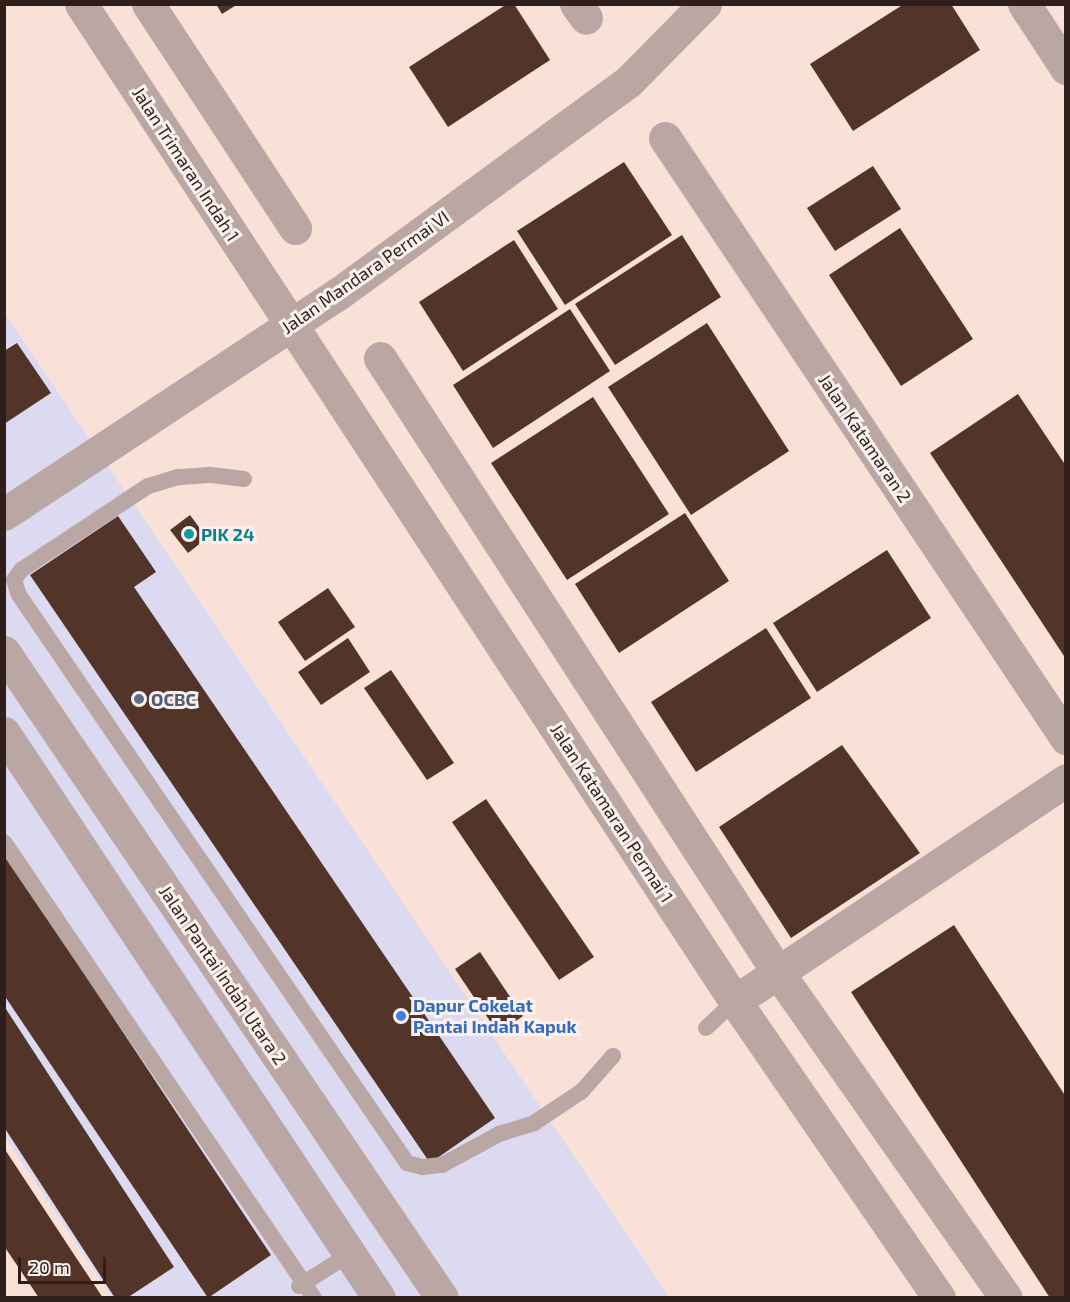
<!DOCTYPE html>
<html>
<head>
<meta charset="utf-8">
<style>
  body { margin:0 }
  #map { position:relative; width:1070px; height:1302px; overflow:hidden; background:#f9e1d8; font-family:"Exo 2",sans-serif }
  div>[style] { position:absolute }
  .commercial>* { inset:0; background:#dcdaf0 }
  .building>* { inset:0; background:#533428 }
  .service>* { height:16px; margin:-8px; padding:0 8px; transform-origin:8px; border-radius:8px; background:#baa7a4 }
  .minor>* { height:33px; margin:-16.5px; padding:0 16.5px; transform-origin:16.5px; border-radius:16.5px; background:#baa7a4 }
  .tertiary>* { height:33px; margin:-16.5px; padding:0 16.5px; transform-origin:16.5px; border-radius:16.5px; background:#baa7a4 }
  .dots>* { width:16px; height:16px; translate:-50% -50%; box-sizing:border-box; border:3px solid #fbf2ef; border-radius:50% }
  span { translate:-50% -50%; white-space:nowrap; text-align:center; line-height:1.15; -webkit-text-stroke:6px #fbf2ef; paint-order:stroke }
  .street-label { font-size:18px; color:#2e1f1a }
  .culture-label { font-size:18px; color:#0d838f; font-weight:700 }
  .left { translate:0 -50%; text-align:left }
  .service-label { font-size:18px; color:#4e5e75; font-weight:700 }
  .shop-label { font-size:18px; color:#366cbe; font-weight:700 }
  .frame { position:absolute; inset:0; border:6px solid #2e1f1a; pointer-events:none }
  .scale { position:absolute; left:18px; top:1257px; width:88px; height:27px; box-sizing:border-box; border:3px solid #2e1f1a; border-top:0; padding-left:8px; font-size:18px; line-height:21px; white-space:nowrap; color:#2e1f1a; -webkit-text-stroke:4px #fbf2ef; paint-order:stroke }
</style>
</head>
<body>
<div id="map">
  <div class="commercial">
    <div style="clip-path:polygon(4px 312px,669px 1297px,112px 1297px,5px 1137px)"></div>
  </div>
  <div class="building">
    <div style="clip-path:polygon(216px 4px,238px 4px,222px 14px)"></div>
    <div style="clip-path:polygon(507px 4px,514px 4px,550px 60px,448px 127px,409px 67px)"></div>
    <div style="clip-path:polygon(904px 4px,951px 4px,980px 50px,853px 131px,810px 64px)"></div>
    <div style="clip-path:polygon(624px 162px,672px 235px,565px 305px,517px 231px)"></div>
    <div style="clip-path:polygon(873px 166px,901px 209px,835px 251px,807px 208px)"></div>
    <div style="clip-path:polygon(900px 228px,973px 339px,901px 386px,829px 275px)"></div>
    <div style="clip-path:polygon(682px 235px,721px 297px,615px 365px,575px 304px)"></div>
    <div style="clip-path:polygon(514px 240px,558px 309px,463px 371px,419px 302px)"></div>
    <div style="clip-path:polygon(570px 309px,610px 371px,493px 448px,453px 385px)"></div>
    <div style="clip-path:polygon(707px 323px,789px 451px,691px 515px,608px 387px)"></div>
    <div style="clip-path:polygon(17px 343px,51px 393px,4px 424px,4px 351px)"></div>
    <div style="clip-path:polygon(1018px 394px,1066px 466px,1066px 659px,930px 453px)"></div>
    <div style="clip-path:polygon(593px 397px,669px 514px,567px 580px,491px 463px)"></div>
    <div style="clip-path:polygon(685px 513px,729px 581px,619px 653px,575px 584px)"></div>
    <div style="clip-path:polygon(190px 515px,207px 538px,188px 553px,170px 530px)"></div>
    <div style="clip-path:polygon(118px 516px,156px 572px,134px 587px,495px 1118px,430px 1163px,30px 575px)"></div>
    <div style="clip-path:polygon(887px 550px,931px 618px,817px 692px,773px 623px)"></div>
    <div style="clip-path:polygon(328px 588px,355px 627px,305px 661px,278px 622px)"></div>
    <div style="clip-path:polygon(766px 628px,811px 698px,696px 772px,651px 702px)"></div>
    <div style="clip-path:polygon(348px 638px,370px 672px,321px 705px,298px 672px)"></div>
    <div style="clip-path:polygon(391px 670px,454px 763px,427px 780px,364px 688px)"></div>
    <div style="clip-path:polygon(842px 745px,920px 853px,791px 938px,719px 827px)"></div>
    <div style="clip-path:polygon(486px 799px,594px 957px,559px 980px,452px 822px)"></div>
    <div style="clip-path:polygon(4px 853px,271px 1255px,208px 1298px,4px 995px)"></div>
    <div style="clip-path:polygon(954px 925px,1066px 1097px,1066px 1298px,1050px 1298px,851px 992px)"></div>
    <div style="clip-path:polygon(480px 952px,523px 1016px,498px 1033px,455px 969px)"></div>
    <div style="clip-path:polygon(4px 1006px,174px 1267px,127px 1298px,115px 1298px,4px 1127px)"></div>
    <div style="clip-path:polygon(4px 1148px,73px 1253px,103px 1298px,39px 1298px,29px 1283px,4px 1246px)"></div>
  </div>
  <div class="service">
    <div style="left:244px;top:479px;width:35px;rotate:-173deg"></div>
    <div style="left:209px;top:475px;width:31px;rotate:176deg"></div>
    <div style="left:178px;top:477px;width:31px;rotate:163deg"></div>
    <div style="left:148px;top:486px;width:152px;rotate:146.5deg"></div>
    <div style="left:21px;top:570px;width:12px;rotate:125deg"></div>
    <div style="left:14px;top:580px;width:16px;rotate:72deg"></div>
    <div style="left:19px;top:595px;width:688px;rotate:55.66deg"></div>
    <div style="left:407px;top:1163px;width:16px;rotate:15deg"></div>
    <div style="left:422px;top:1167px;width:20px;rotate:-6deg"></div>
    <div style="left:442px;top:1165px;width:65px;rotate:-28.5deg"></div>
    <div style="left:499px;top:1134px;width:37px;rotate:-17deg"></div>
    <div style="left:534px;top:1123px;width:58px;rotate:-33.7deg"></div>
    <div style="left:582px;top:1091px;width:47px;rotate:-48.5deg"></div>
    <div style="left:4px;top:842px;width:551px;rotate:55.79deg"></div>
    <div style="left:706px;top:1028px;width:40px;rotate:-43deg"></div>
    <div style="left:299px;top:1286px;width:60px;rotate:-32.1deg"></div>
  </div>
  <div class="minor">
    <div style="left:81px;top:4px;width:1192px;rotate:56.74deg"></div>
    <div style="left:735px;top:1001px;width:360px;rotate:55.5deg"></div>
    <div style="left:148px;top:4px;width:268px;rotate:56.7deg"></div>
    <div style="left:576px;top:4px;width:17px;rotate:54deg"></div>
    <div style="left:1024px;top:4px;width:77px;rotate:56.7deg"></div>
    <div style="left:665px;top:138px;width:722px;rotate:56.24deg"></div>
    <div style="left:380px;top:358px;width:730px;rotate:57.07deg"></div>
    <div style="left:777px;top:971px;width:399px;rotate:55deg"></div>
    <div style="left:4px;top:514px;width:400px;rotate:-33.4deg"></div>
    <div style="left:338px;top:294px;width:359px;rotate:-36.2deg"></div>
    <div style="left:628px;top:82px;width:110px;rotate:-45.4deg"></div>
    <div style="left:735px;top:1001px;width:398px;rotate:-33.7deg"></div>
  </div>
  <div class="tertiary">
    <div style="left:4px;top:652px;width:780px;rotate:55.86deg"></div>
    <div style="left:4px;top:733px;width:678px;rotate:56.43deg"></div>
  </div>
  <div class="dots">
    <div style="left:189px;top:534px;background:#0f9aa8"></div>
    <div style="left:139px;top:699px;background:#5c6f8a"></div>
    <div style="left:401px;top:1016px;background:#3f7fe0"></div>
  </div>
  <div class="street-label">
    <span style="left:186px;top:164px;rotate:57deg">Jalan Trimaran Indah 1</span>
    <span style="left:365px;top:272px;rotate:-35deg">Jalan Mandara Permai VI</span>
    <span style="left:865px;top:438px;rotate:56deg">Jalan Katamaran 2</span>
    <span style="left:612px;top:813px;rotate:57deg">Jalan Katamaran Permai 1</span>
    <span style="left:223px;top:975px;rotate:56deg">Jalan Pantai Indah Utara 2</span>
  </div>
  <div class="culture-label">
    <span class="left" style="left:201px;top:534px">PIK 24</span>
  </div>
  <div class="service-label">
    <span class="left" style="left:151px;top:699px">OCBC</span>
  </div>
  <div class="shop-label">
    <span class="left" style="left:413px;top:1016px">Dapur Cokelat<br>Pantai Indah Kapuk</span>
  </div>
  <div class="frame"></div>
  <div class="scale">20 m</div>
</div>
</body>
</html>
